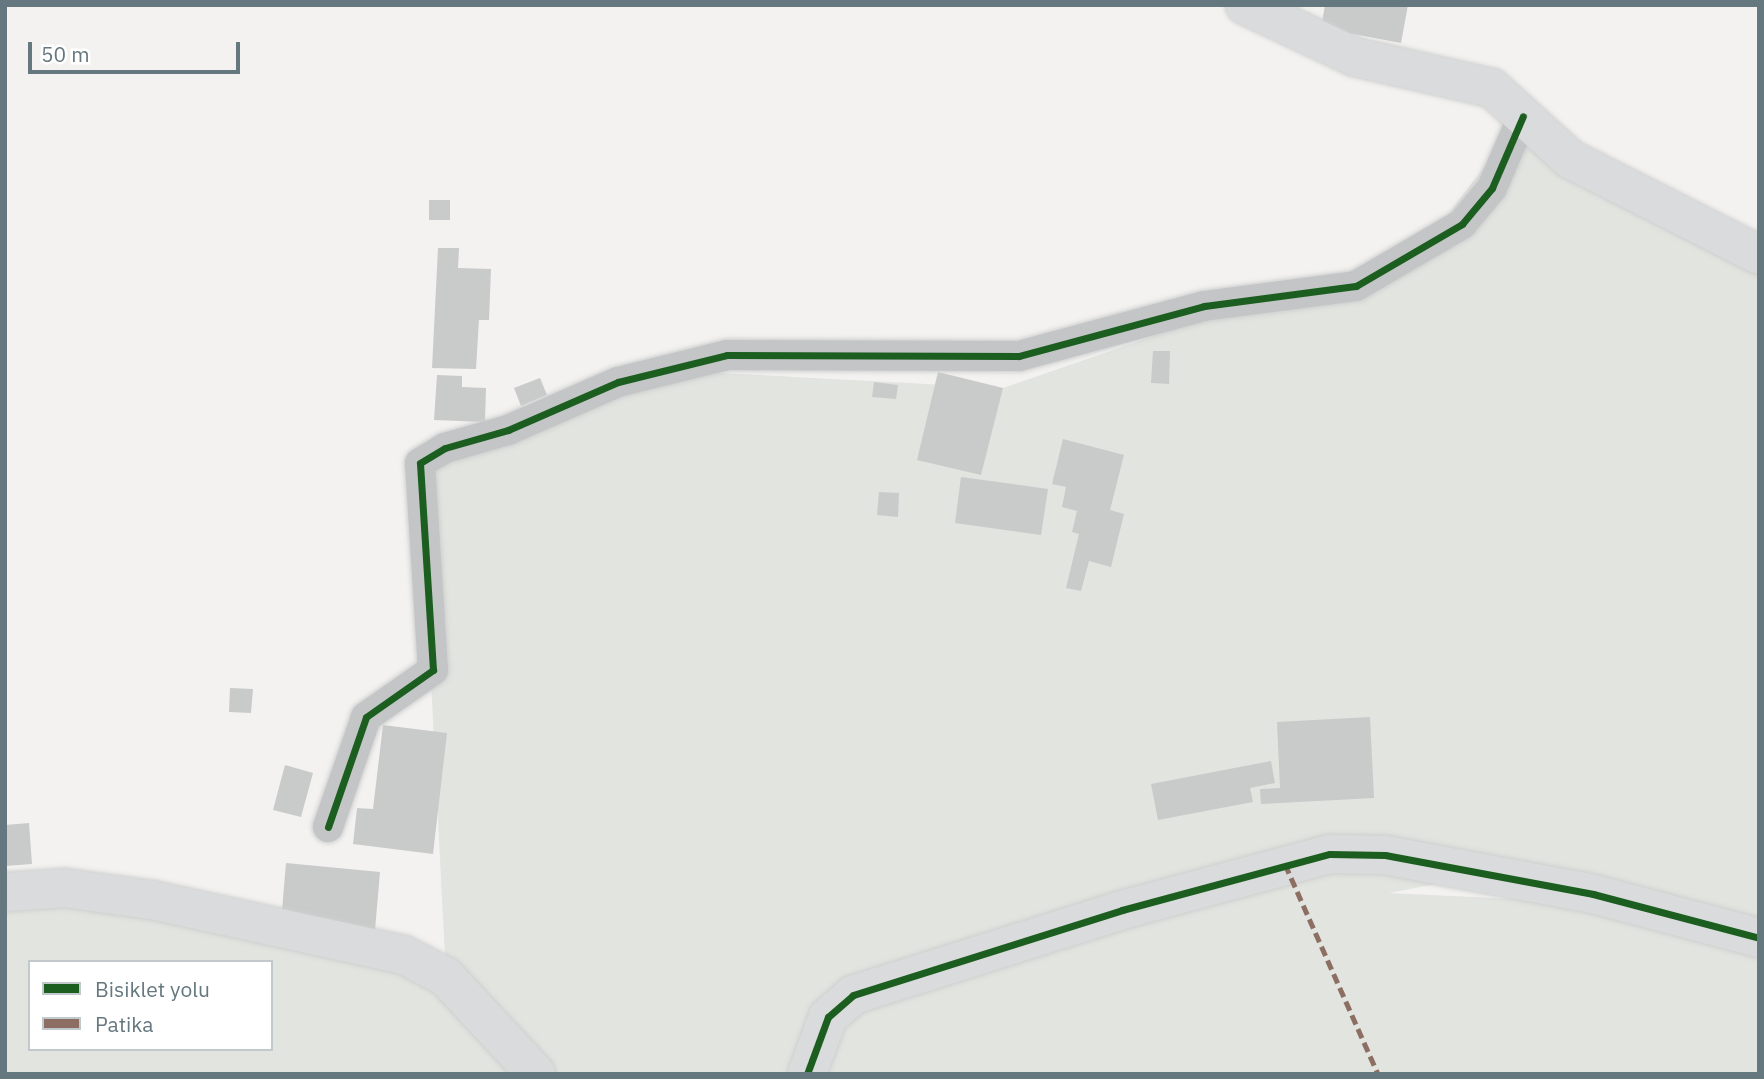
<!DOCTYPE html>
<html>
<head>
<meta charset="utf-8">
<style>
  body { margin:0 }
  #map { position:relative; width:1764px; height:1079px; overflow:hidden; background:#f3f2f1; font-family:"IBM Plex Sans",sans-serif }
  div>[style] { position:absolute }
  .green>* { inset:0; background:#e2e4df }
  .building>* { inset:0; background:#c9caca }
  .roads { filter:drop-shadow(0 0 2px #cfcfcf) drop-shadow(0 0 2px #cfcfcf) }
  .street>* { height:30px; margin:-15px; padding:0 15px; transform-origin:15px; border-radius:15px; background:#c3c5c6 }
  .secondary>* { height:38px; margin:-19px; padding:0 19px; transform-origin:19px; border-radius:19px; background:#dadbdc }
  .quiet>* { height:5px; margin-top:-2.5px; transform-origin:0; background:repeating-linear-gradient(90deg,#8d6e63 0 10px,transparent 0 15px) }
  .cycleway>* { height:7px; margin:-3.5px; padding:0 3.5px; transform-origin:3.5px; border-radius:3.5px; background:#1b5e20 }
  span { translate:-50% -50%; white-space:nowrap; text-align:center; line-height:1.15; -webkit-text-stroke:7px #fff; paint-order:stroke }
  .frame { position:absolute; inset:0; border:7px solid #66787f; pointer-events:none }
  .legend { position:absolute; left:28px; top:960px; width:245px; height:91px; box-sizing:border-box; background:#fff; border:2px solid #c2c9cc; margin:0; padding:9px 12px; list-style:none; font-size:21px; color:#66787f }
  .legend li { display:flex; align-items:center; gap:14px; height:35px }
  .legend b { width:35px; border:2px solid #c2c9cc }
  .scale { position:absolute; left:28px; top:42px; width:212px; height:32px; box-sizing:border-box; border:4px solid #66787f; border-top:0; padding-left:9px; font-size:21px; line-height:24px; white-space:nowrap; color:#66787f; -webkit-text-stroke:5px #fff; paint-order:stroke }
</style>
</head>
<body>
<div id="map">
  <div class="green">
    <div style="clip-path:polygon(evenodd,1523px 116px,1759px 249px,1759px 1074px,5px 1074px,5px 893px,40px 890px,446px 977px,420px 463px,664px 370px,1003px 388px,1276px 294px,1417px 255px,1523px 116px,1510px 870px,1658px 906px,1389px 893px,1510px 870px,1523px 116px,30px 962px,271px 962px,271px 1049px,30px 1049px,30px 962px)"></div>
  </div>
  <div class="building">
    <div style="clip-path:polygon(1325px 5px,1408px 5px,1401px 43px,1321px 28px)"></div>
    <div style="clip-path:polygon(429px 200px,450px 200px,450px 220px,429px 220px)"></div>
    <div style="clip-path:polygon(438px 248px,459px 248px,458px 268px,491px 269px,489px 320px,479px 320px,476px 369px,432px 368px)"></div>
    <div style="clip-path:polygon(1153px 351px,1170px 351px,1169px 384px,1151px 383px)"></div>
    <div style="clip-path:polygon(938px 372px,1003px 388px,981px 475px,917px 460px)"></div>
    <div style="clip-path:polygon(437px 375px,462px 376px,462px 387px,486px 388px,485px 422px,434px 420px)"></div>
    <div style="clip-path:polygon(540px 378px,547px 395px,521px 406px,514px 388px)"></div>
    <div style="clip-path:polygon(874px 382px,898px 385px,896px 399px,872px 397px)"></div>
    <div style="clip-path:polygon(1063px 439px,1124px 455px,1110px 510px,1124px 514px,1111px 567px,1089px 561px,1081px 591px,1066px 588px,1079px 534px,1072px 532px,1077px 511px,1062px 507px,1066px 487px,1052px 484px)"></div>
    <div style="clip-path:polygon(961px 477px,1048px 489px,1041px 535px,955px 523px)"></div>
    <div style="clip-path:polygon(879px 492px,899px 493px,898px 517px,877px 515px)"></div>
    <div style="clip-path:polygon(230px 688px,253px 689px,251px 713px,229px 712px)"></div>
    <div style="clip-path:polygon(1370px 717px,1374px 798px,1261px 804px,1260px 789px,1280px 788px,1277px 722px)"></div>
    <div style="clip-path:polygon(383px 725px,447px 733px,433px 854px,353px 844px,357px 808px,373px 809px)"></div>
    <div style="clip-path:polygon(1271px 761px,1275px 783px,1250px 788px,1253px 802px,1158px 820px,1151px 784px)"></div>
    <div style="clip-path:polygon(285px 765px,313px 773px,301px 817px,273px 810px)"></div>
    <div style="clip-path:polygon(29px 823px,32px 864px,5px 866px,5px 825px)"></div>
    <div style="clip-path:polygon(286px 863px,380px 872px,375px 930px,281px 922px)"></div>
  </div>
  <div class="roads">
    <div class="street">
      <div style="left:328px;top:827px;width:116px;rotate:-70.9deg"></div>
      <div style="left:366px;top:717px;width:82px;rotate:-35deg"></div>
      <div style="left:433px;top:670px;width:207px;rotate:-93.6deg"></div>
      <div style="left:420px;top:463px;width:29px;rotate:-31deg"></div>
      <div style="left:445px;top:448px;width:66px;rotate:-15.9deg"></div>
      <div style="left:508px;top:430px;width:120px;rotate:-23.6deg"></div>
      <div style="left:618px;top:382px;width:112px;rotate:-13.9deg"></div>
      <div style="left:727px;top:355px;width:292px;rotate:0.2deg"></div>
      <div style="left:1019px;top:356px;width:192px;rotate:-15.1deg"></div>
      <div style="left:1204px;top:306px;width:153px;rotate:-7.5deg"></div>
      <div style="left:1356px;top:286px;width:123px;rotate:-30.3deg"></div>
      <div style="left:1462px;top:224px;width:47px;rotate:-50.2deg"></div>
      <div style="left:1492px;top:188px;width:78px;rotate:-66.7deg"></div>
    </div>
    <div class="secondary">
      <div style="left:1245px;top:5px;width:122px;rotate:25.3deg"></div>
      <div style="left:1355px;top:57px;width:140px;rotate:12.8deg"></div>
      <div style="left:1492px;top:88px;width:105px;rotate:42.3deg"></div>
      <div style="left:1570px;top:159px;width:212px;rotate:26.9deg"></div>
      <div style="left:5px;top:892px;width:60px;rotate:-3.8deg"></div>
      <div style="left:65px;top:888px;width:88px;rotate:7.9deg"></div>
      <div style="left:152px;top:900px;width:258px;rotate:12.3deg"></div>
      <div style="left:404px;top:955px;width:47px;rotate:27.6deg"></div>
      <div style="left:446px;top:977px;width:132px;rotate:47.1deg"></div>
      <div style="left:807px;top:1074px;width:61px;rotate:-69.8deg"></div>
      <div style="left:828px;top:1017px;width:33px;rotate:-41deg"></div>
      <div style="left:853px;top:995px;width:282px;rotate:-17.5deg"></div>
      <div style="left:1122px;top:910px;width:215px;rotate:-15.1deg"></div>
      <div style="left:1330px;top:854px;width:55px;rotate:1deg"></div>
      <div style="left:1385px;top:855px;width:212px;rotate:10.6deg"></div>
      <div style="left:1593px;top:894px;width:172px;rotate:14.8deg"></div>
    </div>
  </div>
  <div class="quiet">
    <div style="left:1285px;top:864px;width:230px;rotate:66.1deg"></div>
  </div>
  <div class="cycleway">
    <div style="left:328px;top:827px;width:116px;rotate:-70.9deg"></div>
    <div style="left:366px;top:717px;width:82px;rotate:-35deg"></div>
    <div style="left:433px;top:670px;width:207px;rotate:-93.6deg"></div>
    <div style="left:420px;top:463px;width:29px;rotate:-31deg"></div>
    <div style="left:445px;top:448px;width:66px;rotate:-15.9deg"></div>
    <div style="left:508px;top:430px;width:120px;rotate:-23.6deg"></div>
    <div style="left:618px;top:382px;width:112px;rotate:-13.9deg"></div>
    <div style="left:727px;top:355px;width:292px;rotate:0.2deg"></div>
    <div style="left:1019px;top:356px;width:192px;rotate:-15.1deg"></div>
    <div style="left:1204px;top:306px;width:153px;rotate:-7.5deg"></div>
    <div style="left:1356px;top:286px;width:123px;rotate:-30.3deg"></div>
    <div style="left:1462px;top:224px;width:47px;rotate:-50.2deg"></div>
    <div style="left:1492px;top:188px;width:78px;rotate:-66.7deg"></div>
    <div style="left:807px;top:1074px;width:61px;rotate:-69.8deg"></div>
    <div style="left:828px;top:1017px;width:33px;rotate:-41deg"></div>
    <div style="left:853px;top:995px;width:282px;rotate:-17.5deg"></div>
    <div style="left:1122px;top:910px;width:215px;rotate:-15.1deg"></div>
    <div style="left:1330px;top:854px;width:55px;rotate:1deg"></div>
    <div style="left:1385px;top:855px;width:212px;rotate:10.6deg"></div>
    <div style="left:1593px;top:894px;width:172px;rotate:14.8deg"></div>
  </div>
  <div class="frame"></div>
  <ul class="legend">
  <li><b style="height:9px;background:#1b5e20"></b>Bisiklet yolu</li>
  <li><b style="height:9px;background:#8d6e63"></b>Patika</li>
  </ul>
  <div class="scale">50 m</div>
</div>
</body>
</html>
